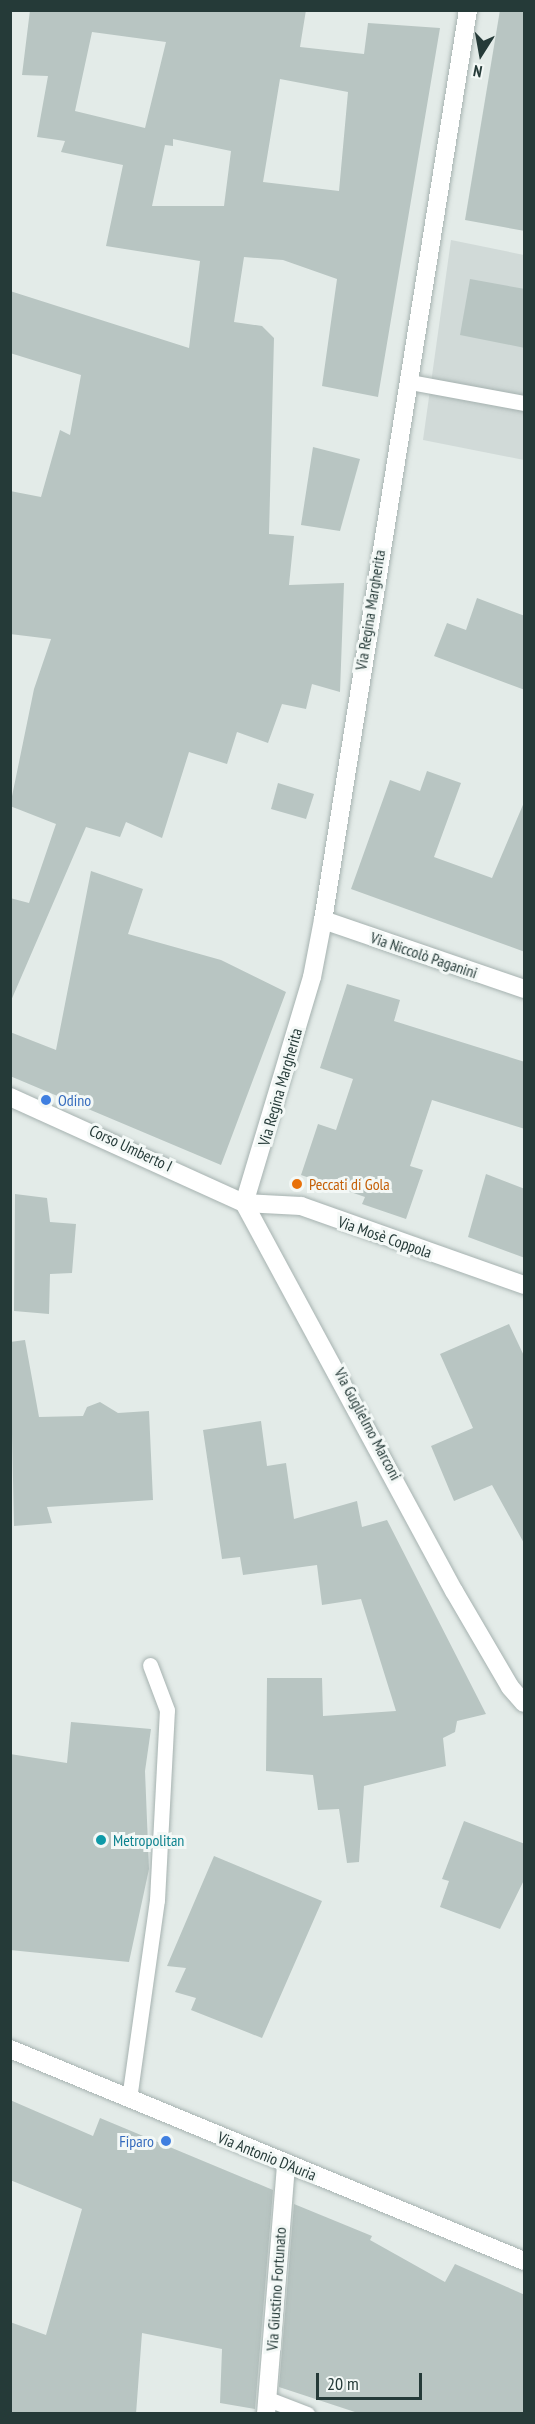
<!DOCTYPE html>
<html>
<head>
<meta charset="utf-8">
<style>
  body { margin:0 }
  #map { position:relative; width:535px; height:2424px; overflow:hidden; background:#e3ebe8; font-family:"PT Sans Narrow",sans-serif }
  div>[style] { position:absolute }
  .built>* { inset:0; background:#d1dad8 }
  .building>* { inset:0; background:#b8c5c2 }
  .roads { filter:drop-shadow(0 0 2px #a6b2b0) drop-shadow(0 0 2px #a6b2b0) }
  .service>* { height:15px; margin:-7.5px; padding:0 7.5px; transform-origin:7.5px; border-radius:7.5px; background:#fff }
  .minor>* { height:18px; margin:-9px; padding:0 9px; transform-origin:9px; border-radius:9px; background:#fff }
  .dots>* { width:16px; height:16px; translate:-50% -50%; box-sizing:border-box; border:3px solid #f3f8f6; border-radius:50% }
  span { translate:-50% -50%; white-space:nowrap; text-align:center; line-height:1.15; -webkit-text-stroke:6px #f3f8f6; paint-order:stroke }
  .street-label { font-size:16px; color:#253a38 }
  .shop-label { font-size:16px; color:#366cbe }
  .left { translate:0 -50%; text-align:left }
  .right { translate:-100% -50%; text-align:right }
  .food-label { font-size:16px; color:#c56008 }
  .culture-label { font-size:16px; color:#0d838f }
  .frame { position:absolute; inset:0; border:12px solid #253a38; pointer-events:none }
  .north { position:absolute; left:451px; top:24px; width:60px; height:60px; -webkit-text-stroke:4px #f3f8f6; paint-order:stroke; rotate:191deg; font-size:16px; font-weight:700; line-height:24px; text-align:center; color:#253a38 }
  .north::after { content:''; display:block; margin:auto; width:21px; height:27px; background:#253a38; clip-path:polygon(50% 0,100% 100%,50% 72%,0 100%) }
  .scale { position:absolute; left:316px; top:2373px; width:106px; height:27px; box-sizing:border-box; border:3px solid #253a38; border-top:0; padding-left:8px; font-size:18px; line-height:21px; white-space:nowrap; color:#253a38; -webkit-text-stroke:4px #f3f8f6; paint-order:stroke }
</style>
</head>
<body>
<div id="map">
  <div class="built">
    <div style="clip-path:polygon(451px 240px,524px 255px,524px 460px,423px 440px)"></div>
  </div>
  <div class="building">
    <div style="clip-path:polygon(evenodd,30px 10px,306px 10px,300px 47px,364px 54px,368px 23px,440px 28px,378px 397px,322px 386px,337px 279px,283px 260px,244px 257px,234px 322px,262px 326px,274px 338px,269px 534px,294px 536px,289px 585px,344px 583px,340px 692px,312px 684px,306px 709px,282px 704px,268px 743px,237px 732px,227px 764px,189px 752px,162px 838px,126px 822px,120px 837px,86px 827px,10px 1003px,10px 898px,29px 903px,56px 824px,10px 806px,34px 689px,51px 639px,10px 634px,10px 491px,41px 497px,60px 430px,70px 435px,81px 375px,10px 353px,10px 291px,189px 348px,200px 261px,106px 246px,123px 165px,61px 152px,65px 141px,37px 137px,48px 76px,22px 75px,30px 10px,92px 32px,166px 42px,145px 128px,75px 111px,92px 32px,30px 10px,280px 79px,348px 92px,339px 191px,263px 182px,280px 79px,30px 10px,173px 139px,231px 151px,224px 206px,152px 206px,165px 145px,173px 146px,173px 139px)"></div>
    <div style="clip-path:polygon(500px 10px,525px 10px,525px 231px,465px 220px)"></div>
    <div style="clip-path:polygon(470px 279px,525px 289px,525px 348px,460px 335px)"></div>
    <div style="clip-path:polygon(313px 447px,360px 459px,340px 531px,301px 525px)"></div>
    <div style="clip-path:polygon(477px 598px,525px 616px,525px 690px,434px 656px,447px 623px,466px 630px)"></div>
    <div style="clip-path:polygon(427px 771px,461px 783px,434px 857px,492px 878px,525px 800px,525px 952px,351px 889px,390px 780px,420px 791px)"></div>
    <div style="clip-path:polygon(278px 783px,314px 794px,306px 819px,271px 809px)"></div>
    <div style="clip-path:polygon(91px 871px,143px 889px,128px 934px,221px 960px,286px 992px,221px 1165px,10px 1076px,10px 1032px,56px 1050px)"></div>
    <div style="clip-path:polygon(347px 984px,400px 1000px,394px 1021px,525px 1062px,525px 1129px,432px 1100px,410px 1166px,423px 1170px,406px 1219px,362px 1204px,365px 1197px,301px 1175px,318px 1124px,336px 1130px,353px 1079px,320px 1068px)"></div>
    <div style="clip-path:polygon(486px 1174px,525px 1189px,525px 1258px,468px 1237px)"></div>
    <div style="clip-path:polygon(15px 1194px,47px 1198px,50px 1222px,76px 1224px,72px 1273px,50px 1274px,49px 1314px,14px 1311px)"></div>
    <div style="clip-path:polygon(509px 1324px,525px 1358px,525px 1545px,492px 1485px,454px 1501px,431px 1446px,473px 1428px,440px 1354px)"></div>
    <div style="clip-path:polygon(25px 1340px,39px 1417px,83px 1416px,87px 1407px,100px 1402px,118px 1413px,149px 1411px,153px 1500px,47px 1507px,52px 1523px,14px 1526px,10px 1342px)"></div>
    <div style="clip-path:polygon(261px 1421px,267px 1466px,286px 1463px,294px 1519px,357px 1501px,362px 1527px,387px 1520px,486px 1714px,457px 1721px,455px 1732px,443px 1738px,446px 1766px,364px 1786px,359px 1862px,347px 1863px,339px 1809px,318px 1810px,313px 1775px,266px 1771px,267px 1678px,322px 1678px,323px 1716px,396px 1711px,361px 1599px,322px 1605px,317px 1565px,243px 1575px,240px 1557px,222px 1559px,203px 1430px)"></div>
    <div style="clip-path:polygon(71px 1722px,151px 1729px,145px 1771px,149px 1869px,129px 1962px,10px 1950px,10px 1754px,67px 1763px)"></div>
    <div style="clip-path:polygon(464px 1821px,525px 1844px,525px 1878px,500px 1929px,440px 1907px,449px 1881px,442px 1879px)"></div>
    <div style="clip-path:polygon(214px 1856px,322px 1901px,262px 2038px,191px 2010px,196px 1998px,175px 1992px,186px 1968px,167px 1966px)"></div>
    <div style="clip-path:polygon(10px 2100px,93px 2136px,100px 2118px,273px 2190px,255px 2409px,220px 2403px,222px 2349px,142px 2333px,136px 2414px,10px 2414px,10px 2322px,46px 2335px,82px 2209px,10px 2180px)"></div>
    <div style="clip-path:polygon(294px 2204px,372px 2236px,370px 2240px,445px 2282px,455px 2264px,525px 2295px,525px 2414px,361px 2414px,279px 2387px)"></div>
  </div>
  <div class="roads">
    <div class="service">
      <div style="left:410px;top:382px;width:116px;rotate:10.4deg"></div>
      <div style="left:129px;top:2099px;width:201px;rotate:-82deg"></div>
      <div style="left:157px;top:1900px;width:190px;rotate:-87deg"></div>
      <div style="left:167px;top:1710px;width:48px;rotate:-110.7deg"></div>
      <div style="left:268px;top:2399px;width:42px;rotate:21deg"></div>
    </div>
    <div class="minor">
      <div style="left:468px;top:10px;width:921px;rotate:99.05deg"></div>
      <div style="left:323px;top:920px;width:58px;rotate:100.9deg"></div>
      <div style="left:312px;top:977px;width:236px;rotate:106.7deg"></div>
      <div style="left:244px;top:1203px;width:57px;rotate:3deg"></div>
      <div style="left:301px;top:1206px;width:237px;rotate:19.5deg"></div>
      <div style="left:323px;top:920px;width:213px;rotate:18.9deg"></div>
      <div style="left:10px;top:1097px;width:257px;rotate:24.4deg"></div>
      <div style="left:244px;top:1203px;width:441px;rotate:61.6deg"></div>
      <div style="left:454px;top:1591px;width:111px;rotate:59.7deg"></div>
      <div style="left:510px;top:1687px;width:21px;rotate:49deg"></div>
      <div style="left:10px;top:2049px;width:556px;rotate:22.41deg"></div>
      <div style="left:266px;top:2414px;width:252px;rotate:-85.4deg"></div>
    </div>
  </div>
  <div class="dots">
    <div style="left:46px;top:1100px;background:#3f7fe0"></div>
    <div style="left:297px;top:1184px;background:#e8710a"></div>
    <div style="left:101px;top:1840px;background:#0f9aa8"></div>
    <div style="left:166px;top:2141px;background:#3f7fe0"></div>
  </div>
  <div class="street-label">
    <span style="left:370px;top:610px;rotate:-81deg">Via Regina Margherita</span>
    <span style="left:424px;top:955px;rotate:19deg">Via Niccolò Paganini</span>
    <span style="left:280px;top:1087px;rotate:-74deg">Via Regina Margherita</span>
    <span style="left:131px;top:1148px;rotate:25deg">Corso Umberto I</span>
    <span style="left:385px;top:1237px;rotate:19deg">Via Mosè Coppola</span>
    <span style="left:368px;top:1424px;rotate:62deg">Via Guglielmo Marconi</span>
    <span style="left:267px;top:2156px;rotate:22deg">Via Antonio D'Auria</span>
    <span style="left:276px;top:2289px;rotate:-86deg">Via Giustino Fortunato</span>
  </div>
  <div class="shop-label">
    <span class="left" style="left:58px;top:1100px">Odino</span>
    <span class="right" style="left:154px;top:2141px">Fiparo</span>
  </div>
  <div class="food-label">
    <span class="left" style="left:309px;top:1184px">Peccati di Gola</span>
  </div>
  <div class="culture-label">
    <span class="left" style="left:113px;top:1840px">Metropolitan</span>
  </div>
  <div class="frame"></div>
  <div class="north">N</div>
  <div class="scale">20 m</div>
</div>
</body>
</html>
